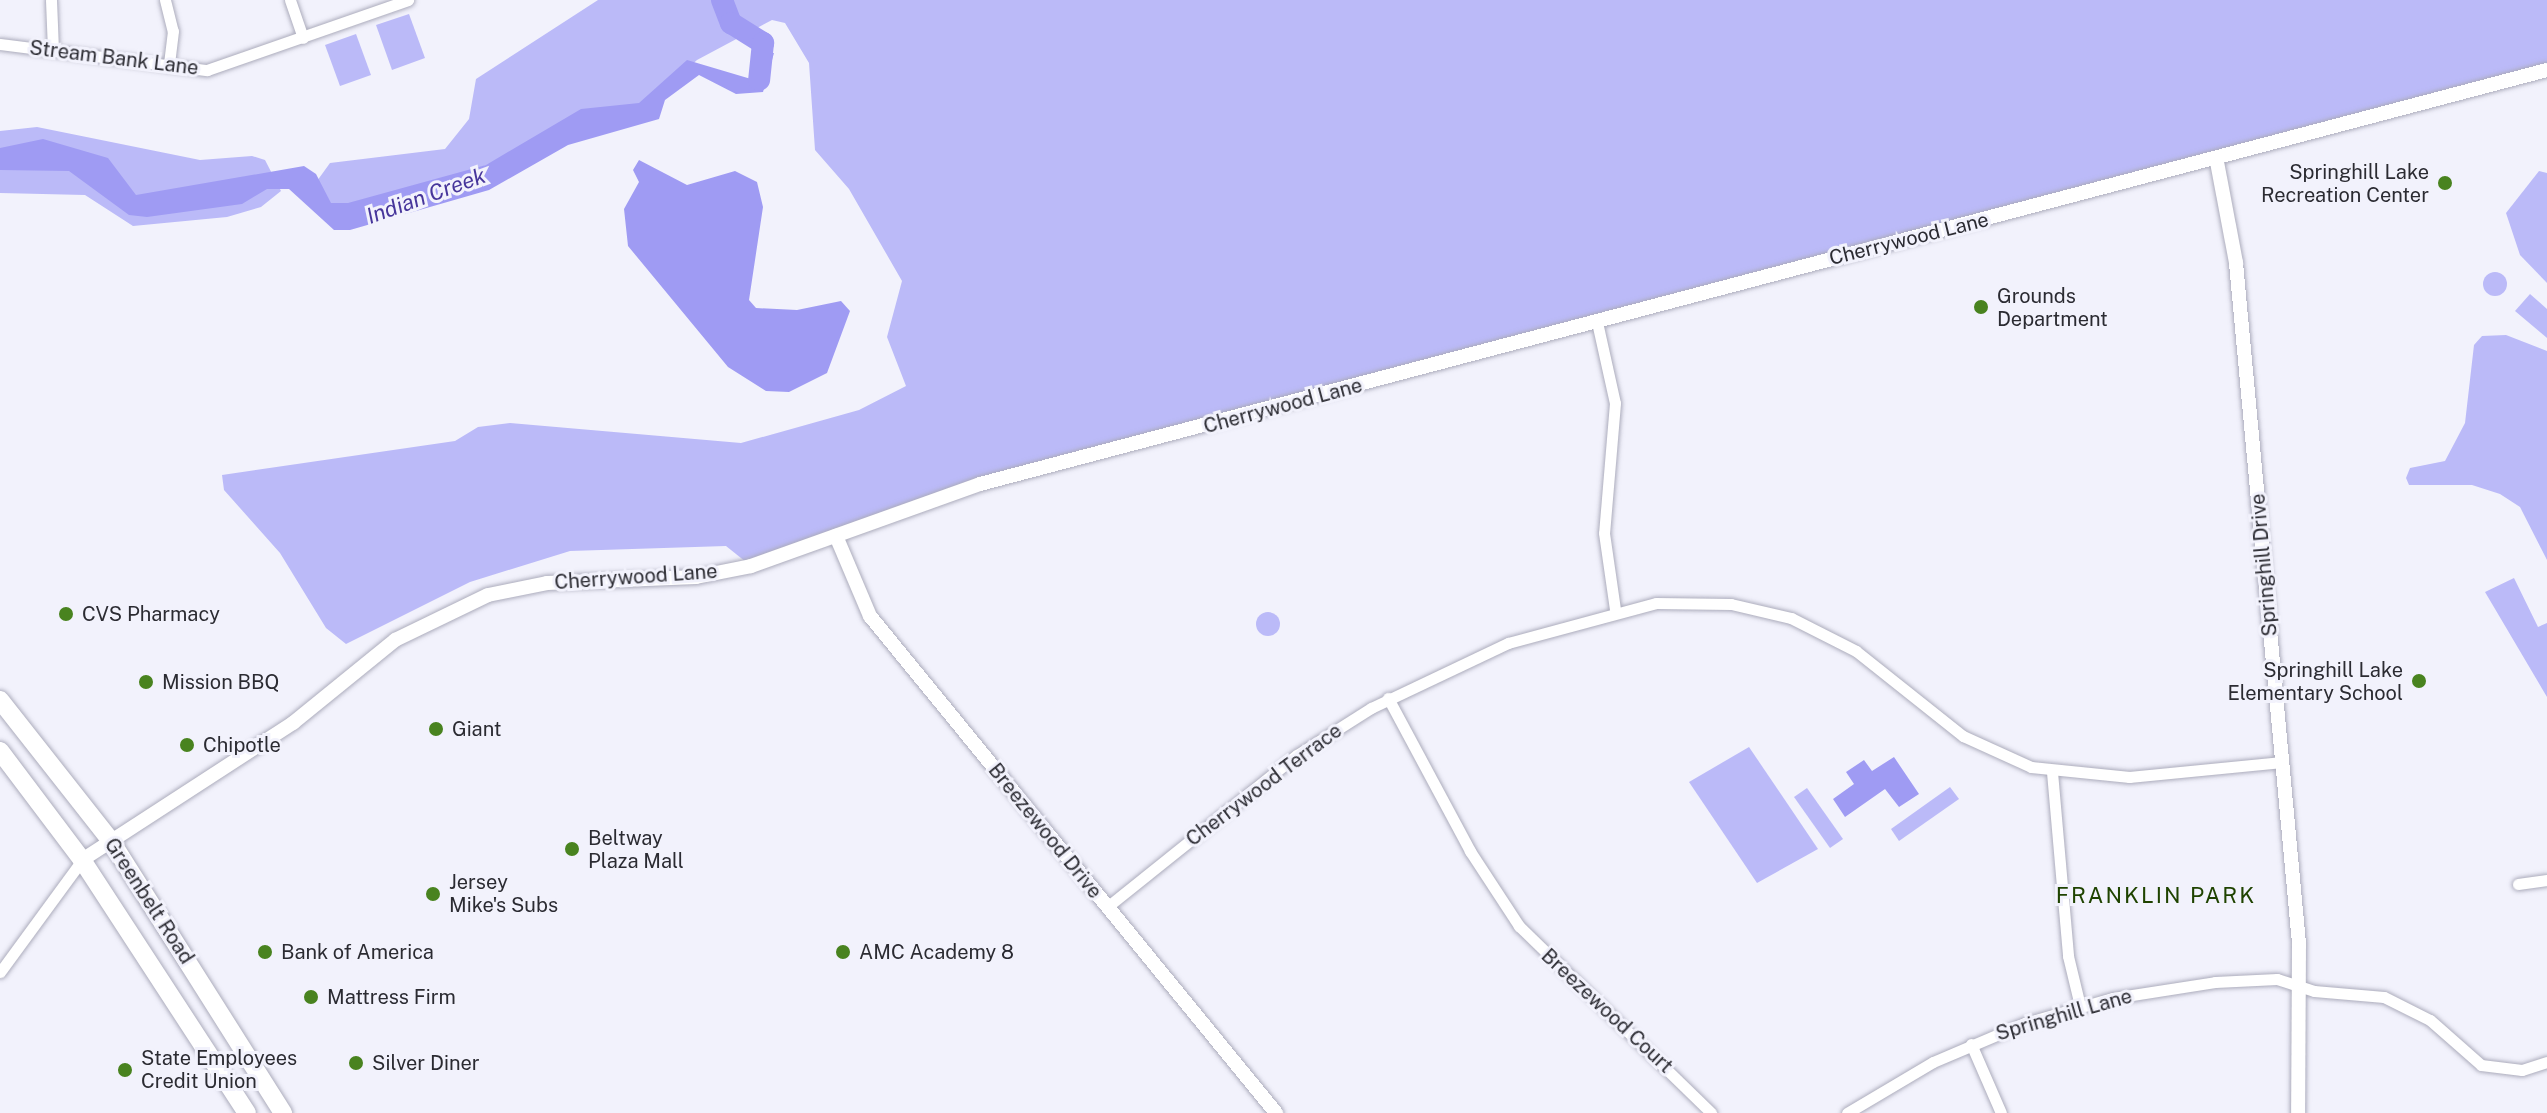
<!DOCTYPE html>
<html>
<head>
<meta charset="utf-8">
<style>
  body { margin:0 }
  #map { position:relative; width:2547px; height:1113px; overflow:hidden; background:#f2f2fc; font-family:"Public Sans",sans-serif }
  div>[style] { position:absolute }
  .green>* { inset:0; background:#bbbaf8 }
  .round { border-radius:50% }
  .water>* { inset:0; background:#9f9bf3 }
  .river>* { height:22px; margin:-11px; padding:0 11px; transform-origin:11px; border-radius:11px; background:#9f9bf3 }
  .roads { filter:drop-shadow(0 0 2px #acacbc) drop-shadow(0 0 2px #acacbc) }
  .minor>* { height:11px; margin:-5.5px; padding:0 5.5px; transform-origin:5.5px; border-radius:5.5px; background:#fff }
  .tertiary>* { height:14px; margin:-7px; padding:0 7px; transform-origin:7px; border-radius:7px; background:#fff }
  .primary>* { height:18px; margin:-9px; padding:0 9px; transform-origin:9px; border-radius:9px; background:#fff }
  .dots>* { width:22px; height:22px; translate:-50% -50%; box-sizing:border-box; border:4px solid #f2f2fc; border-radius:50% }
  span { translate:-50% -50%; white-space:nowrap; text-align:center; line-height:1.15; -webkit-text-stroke:6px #f2f2fc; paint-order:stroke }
  .street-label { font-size:20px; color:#2b2b32 }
  .poi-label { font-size:20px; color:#2b2b32 }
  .right { translate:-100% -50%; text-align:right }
  .left { translate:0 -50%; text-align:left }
  .water-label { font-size:22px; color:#47369b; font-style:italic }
  .neighbourhood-label { font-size:22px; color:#1f4300; letter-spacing:2px }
</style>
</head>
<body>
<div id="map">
  <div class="green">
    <div style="clip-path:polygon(598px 0,2547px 0,2547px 70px,980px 484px,751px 566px,726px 546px,570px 551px,470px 582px,346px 644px,326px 628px,280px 553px,224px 490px,222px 475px,455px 441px,478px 427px,510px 423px,741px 443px,859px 410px,906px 386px,887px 337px,902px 281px,849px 189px,815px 150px,809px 63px,785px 23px,772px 20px,697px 60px,645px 107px,339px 219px,317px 181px,330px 163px,445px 149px,469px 119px,476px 79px)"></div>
    <div style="clip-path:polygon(409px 14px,425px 58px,392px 70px,376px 25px)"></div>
    <div style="clip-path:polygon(356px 34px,371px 75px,340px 86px,325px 45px)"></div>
    <div style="clip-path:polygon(37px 127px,200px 160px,252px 156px,265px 160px,281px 191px,261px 207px,227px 217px,133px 226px,85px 195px,0 193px,0 131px)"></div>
    <div style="clip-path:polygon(2539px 171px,2547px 173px,2547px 283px,2520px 255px,2506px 213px)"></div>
    <div class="round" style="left:2483px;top:272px;width:24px;height:24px"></div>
    <div style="clip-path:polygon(2530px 294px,2547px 309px,2547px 338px,2515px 311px)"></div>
    <div style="clip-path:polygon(2506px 335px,2547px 351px,2547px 560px,2520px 507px,2500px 494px,2472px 485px,2409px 485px,2406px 478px,2410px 468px,2445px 461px,2465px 423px,2474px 345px,2482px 336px)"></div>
    <div style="clip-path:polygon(2514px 578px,2538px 627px,2547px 623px,2547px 697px,2485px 592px)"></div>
    <div class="round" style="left:1256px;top:612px;width:24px;height:24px"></div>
    <div style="clip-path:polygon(1749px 747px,1818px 849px,1757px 883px,1689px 782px)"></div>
    <div style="clip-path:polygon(1950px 787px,1959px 799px,1899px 841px,1891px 829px)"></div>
    <div style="clip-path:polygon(1807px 788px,1843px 839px,1830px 848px,1794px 797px)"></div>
  </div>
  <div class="water">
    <div style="clip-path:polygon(774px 53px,763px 92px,736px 94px,699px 75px,665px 100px,659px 119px,568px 145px,489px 190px,350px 230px,334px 230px,289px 189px,267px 189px,242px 204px,147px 217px,129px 215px,69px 171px,0 170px,0 148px,43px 139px,108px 158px,136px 195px,304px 166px,316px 174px,331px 203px,348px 203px,486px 165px,581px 109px,639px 103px,687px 60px,751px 79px,759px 54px)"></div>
    <div style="clip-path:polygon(639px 160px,687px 185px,735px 171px,757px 182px,763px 207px,749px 300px,756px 308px,797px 310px,841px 301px,850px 311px,827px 373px,789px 392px,766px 391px,728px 367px,628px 246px,624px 209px,639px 182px,633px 170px)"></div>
    <div style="clip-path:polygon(1894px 757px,1919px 794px,1899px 807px,1885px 789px,1845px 817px,1833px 799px,1854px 784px,1846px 772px,1864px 760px,1872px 771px)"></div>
  </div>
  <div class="river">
    <div style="left:722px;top:0;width:25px;rotate:69deg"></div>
    <div style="left:731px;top:23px;width:38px;rotate:32deg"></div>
    <div style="left:763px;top:43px;width:37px;rotate:96deg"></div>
  </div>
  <div class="roads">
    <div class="minor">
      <div style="left:51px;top:0;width:50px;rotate:87.7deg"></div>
      <div style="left:165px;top:0;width:32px;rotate:76deg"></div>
      <div style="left:173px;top:31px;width:35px;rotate:97deg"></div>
      <div style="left:290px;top:0;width:40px;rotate:71.1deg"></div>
      <div style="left:0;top:44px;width:209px;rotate:7.2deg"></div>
      <div style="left:207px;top:70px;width:213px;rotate:-19.2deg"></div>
      <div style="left:1597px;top:322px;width:83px;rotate:77.5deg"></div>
      <div style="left:1615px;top:403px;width:130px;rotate:94.8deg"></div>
      <div style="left:1604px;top:533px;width:77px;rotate:81.8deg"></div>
      <div style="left:1388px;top:698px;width:174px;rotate:61.8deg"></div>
      <div style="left:1470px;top:851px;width:90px;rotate:56.8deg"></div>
      <div style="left:1519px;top:926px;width:268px;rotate:44.2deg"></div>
      <div style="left:2052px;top:772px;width:185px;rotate:85deg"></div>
      <div style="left:2068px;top:956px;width:51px;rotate:76.5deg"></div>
      <div style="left:2518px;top:884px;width:29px;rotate:-8deg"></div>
      <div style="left:1107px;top:907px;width:243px;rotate:-38.7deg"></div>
      <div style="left:1297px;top:755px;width:88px;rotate:-32.4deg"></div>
      <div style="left:1371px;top:708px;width:152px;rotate:-25.4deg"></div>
      <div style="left:1508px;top:643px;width:153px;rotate:-15.1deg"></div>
      <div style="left:1656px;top:603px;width:75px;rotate:0.8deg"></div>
      <div style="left:1731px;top:604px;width:62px;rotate:13.1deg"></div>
      <div style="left:1791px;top:618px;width:73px;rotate:26.9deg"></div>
      <div style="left:1856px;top:651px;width:137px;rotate:38.5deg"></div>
      <div style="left:1963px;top:736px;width:75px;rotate:24.5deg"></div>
      <div style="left:2031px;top:767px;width:99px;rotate:5.8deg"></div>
      <div style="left:2129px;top:777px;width:154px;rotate:-5.6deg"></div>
      <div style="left:0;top:972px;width:139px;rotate:-53.8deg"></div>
      <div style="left:1971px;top:1044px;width:75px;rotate:66.5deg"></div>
      <div style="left:1847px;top:1113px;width:100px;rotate:-30.7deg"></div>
      <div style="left:1933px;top:1062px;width:100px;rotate:-23deg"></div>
      <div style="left:2025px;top:1023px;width:91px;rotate:-15.9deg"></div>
      <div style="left:2113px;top:998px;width:103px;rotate:-8.9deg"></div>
      <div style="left:2215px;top:982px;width:62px;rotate:-2.8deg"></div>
      <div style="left:2277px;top:979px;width:39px;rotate:18deg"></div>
      <div style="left:2314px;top:991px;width:70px;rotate:4.9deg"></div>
      <div style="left:2384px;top:997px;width:51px;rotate:26.6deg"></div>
      <div style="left:2430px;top:1020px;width:68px;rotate:41.4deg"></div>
      <div style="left:2481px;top:1065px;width:41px;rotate:7deg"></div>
      <div style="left:2522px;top:1070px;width:26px;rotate:-18deg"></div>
    </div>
    <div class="tertiary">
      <div style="left:2217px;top:162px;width:103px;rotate:79.3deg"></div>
      <div style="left:2236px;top:263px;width:683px;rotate:84.71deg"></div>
      <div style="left:2299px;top:943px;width:170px;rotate:90.3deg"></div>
      <div style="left:836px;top:536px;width:87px;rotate:67deg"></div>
      <div style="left:870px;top:616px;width:642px;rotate:50.75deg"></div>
      <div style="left:82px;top:860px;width:252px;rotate:-33deg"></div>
      <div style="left:293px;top:723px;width:132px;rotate:-39.1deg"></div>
      <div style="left:395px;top:640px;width:103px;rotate:-25.8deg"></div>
      <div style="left:488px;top:595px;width:60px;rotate:-11.5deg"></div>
      <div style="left:547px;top:583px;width:149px;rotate:-2.3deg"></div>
      <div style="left:696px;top:577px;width:56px;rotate:-11.3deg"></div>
      <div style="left:751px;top:566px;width:243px;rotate:-19.7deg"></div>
      <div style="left:980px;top:484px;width:1621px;rotate:-14.8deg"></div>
    </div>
    <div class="primary">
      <div style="left:0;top:700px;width:179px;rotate:51.8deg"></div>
      <div style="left:111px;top:841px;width:322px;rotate:57.7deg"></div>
      <div style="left:0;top:751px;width:136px;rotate:53deg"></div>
      <div style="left:82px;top:860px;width:302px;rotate:56.9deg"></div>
    </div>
  </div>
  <div class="dots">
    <div style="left:2445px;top:183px;background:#49831f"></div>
    <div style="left:1981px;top:307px;background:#49831f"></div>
    <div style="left:66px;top:614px;background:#49831f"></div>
    <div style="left:2419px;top:681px;background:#49831f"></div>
    <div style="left:146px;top:682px;background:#49831f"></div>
    <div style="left:436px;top:729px;background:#49831f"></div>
    <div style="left:187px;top:745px;background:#49831f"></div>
    <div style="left:572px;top:849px;background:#49831f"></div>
    <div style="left:433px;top:894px;background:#49831f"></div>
    <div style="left:265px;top:952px;background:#49831f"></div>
    <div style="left:843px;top:952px;background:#49831f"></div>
    <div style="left:311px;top:997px;background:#49831f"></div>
    <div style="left:356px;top:1063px;background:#49831f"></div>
    <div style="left:125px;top:1070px;background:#49831f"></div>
  </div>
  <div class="street-label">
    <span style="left:114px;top:58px;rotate:7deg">Stream Bank Lane</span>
    <span style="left:1909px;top:239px;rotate:-14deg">Cherrywood Lane</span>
    <span style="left:1283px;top:406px;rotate:-15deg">Cherrywood Lane</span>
    <span style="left:2264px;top:565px;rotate:-95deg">Springhill Drive</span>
    <span style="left:636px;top:577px;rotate:-4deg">Cherrywood Lane</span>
    <span style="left:1264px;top:785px;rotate:-37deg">Cherrywood Terrace</span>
    <span style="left:1045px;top:831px;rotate:51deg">Breezewood Drive</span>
    <span style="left:149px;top:901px;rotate:57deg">Greenbelt Road</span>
    <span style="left:1607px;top:1011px;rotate:43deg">Breezewood Court</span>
    <span style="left:2064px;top:1015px;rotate:-16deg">Springhill Lane</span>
  </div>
  <div class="poi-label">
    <span class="right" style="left:2429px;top:184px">Springhill Lake<br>Recreation Center</span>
    <span class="left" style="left:1997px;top:308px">Grounds<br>Department</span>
    <span class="left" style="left:82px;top:614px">CVS Pharmacy</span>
    <span class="right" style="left:2403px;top:682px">Springhill Lake<br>Elementary School</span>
    <span class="left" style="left:162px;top:682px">Mission BBQ</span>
    <span class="left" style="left:452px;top:729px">Giant</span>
    <span class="left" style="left:203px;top:745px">Chipotle</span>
    <span class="left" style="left:588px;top:850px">Beltway<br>Plaza Mall</span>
    <span class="left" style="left:449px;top:894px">Jersey<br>Mike's Subs</span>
    <span class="left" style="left:281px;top:952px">Bank of America</span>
    <span class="left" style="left:859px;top:952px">AMC Academy 8</span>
    <span class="left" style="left:327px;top:997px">Mattress Firm</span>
    <span class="left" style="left:141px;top:1070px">State Employees<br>Credit Union</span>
    <span class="left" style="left:372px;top:1063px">Silver Diner</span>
  </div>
  <div class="water-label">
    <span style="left:426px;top:196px;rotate:-20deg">Indian Creek</span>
  </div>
  <div class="neighbourhood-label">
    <span style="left:2156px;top:896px">FRANKLIN PARK</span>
  </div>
</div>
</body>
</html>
